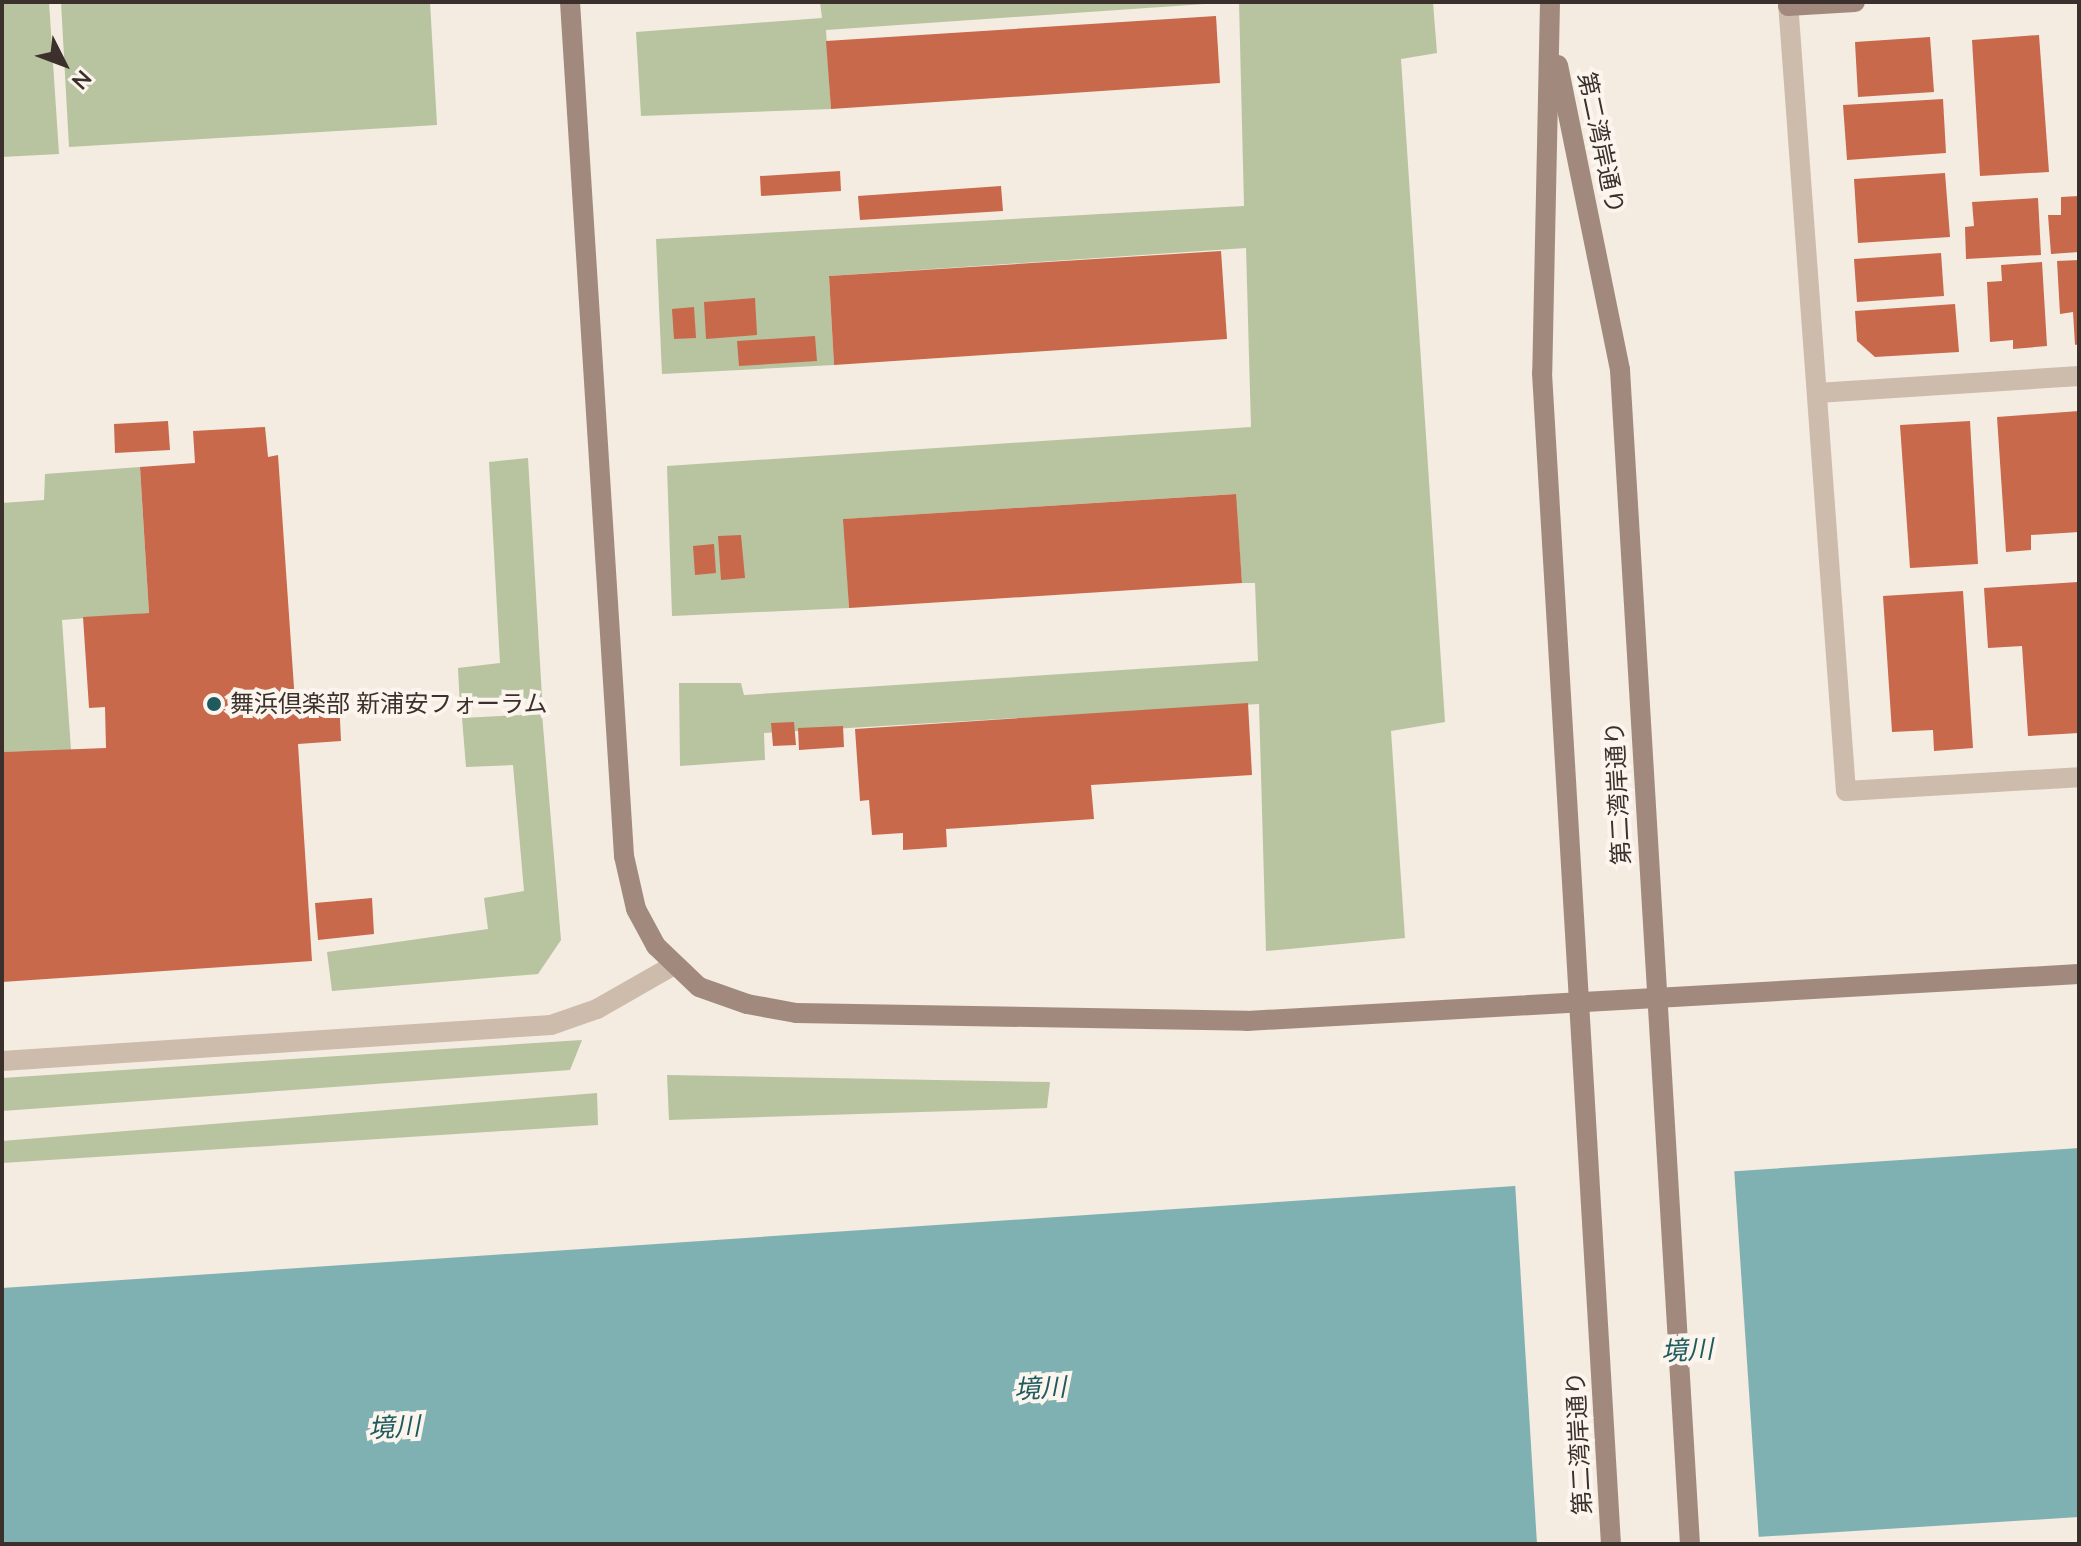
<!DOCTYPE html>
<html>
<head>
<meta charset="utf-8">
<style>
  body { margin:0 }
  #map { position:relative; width:2081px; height:1546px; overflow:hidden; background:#f4ebe1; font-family:Mulish,"Noto Sans JP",sans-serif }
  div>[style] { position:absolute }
  .green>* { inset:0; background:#b8c4a0 }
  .water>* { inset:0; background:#7fb0b2 }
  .pier>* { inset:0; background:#f4ebe1 }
  .building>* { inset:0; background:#c8694b }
  .street>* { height:20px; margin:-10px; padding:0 10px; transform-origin:10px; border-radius:10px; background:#cdbbac }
  .secondary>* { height:20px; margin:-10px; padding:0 10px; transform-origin:10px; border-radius:10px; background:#a18a7d }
  .dots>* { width:22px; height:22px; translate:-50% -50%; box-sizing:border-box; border:4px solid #fbf5ee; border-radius:50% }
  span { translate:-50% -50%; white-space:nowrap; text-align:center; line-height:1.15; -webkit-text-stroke:8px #fbf5ee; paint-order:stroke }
  .street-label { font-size:24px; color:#3b302b }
  .poi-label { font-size:24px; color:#3b302b }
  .left { translate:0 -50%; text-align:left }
  .water-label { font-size:26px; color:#1f5a5e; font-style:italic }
  .frame { position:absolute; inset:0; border:4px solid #3b302b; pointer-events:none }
  .north { position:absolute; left:24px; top:24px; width:80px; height:80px; -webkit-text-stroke:6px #fbf5ee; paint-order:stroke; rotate:132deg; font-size:22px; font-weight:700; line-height:32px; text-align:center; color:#3b302b }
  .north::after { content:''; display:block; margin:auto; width:28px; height:36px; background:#3b302b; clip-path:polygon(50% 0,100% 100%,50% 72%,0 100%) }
</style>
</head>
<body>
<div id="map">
  <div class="green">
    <div style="clip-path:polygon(2px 2px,49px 2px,59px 154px,2px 157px)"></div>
    <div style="clip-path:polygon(61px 2px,430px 2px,437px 125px,69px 147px)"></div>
    <div style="clip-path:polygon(820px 2px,1234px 2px,826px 30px,831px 109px,641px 116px,636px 32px,822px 18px)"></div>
    <div style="clip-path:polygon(1239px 2px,1433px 2px,1437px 53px,1401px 59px,1445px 722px,1391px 731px,1405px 938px,1266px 951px,1259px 704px,764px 733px,765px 760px,680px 766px,679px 683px,741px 683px,744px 695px,1258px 661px,1255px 583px,1242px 583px,1235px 494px,844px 519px,849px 608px,672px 616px,667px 466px,1251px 427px,1246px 248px,829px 276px,834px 365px,662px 374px,656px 239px,1244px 206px)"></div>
    <div style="clip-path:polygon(528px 458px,542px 697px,460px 707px,458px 668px,500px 663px,489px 462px)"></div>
    <div style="clip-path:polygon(140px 467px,149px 613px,62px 620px,71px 750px,2px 752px,2px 503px,44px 500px,45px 474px)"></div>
    <div style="clip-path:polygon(542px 714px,561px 940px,538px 974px,332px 991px,327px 952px,488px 929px,484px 898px,524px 891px,513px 765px,466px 767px,462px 718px)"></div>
    <div style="clip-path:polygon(582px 1040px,570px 1070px,2px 1111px,2px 1078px)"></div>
    <div style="clip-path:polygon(667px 1075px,1050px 1082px,1047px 1108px,669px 1120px)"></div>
    <div style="clip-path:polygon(597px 1093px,598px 1125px,2px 1163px,2px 1141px)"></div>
  </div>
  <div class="water">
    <div style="clip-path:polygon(2079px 1148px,2079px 1517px,1645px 1544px,2px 1544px,2px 1288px)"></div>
  </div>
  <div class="pier">
    <div style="clip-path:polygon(1734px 1167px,1759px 1541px,1537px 1544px,1515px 1182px)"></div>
  </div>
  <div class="building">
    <div style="clip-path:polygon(1216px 16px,1220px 83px,831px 109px,826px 41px)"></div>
    <div style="clip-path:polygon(2039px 35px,2049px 172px,1980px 176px,1972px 40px)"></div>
    <div style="clip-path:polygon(1930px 37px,1934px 92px,1858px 97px,1855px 42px)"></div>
    <div style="clip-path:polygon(1943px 99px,1946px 153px,1847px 160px,1843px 105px)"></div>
    <div style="clip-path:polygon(840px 171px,841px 191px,761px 196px,760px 176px)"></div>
    <div style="clip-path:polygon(1945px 173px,1950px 237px,1858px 243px,1854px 179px)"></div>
    <div style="clip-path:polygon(1001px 186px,1003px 211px,860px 220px,858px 196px)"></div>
    <div style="clip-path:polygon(2079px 196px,2079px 252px,2051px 254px,2048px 215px,2061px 215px,2061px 197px)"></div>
    <div style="clip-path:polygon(2038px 198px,2041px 255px,1966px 259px,1965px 227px,1974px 226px,1972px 202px)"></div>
    <div style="clip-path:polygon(1221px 251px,1227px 339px,834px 365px,829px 276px)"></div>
    <div style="clip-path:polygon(1941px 253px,1944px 296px,1857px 302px,1854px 259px)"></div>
    <div style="clip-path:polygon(2079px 260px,2079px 344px,2075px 345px,2073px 312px,2060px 314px,2057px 261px)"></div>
    <div style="clip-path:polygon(2042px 262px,2047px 346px,2013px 349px,2013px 340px,1990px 342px,1987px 282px,2002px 281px,2001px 265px)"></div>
    <div style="clip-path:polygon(755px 298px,757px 335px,706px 339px,704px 302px)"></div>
    <div style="clip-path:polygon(1955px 304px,1959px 352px,1875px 357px,1857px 341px,1855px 311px)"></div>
    <div style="clip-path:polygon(694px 307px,696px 338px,674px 339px,672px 309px)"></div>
    <div style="clip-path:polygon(815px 336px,817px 361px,739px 366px,737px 341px)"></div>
    <div style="clip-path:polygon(2079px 411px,2079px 532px,2031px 535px,2031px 550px,2006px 552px,1997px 417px)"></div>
    <div style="clip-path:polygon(168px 421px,170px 450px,115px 453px,114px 424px)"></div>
    <div style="clip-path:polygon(1970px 421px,1978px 564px,1910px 568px,1900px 425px)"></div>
    <div style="clip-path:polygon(265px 427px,268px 457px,278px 455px,295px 702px,339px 699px,341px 741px,298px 744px,312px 961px,2px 982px,2px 752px,106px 748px,105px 707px,89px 708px,83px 617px,149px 613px,140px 467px,195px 463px,193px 431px)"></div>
    <div style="clip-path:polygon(1236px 494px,1242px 583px,849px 608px,843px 519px)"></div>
    <div style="clip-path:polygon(741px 535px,745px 578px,721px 580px,718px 536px)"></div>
    <div style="clip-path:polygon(714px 544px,716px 573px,695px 575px,693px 546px)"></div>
    <div style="clip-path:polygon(2078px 582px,2079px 733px,2028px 736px,2022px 646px,1988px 648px,1984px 588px)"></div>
    <div style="clip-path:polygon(1963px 591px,1973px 748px,1934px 751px,1933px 730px,1892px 732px,1883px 596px)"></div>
    <div style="clip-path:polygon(1248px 703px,1252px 775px,1091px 785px,1094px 819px,946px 829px,947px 847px,903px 850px,903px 833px,872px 835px,869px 800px,860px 801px,855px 729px)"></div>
    <div style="clip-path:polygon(794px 722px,796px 745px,773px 746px,771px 723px)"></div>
    <div style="clip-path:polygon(843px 726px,844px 747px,799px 750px,798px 728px)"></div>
    <div style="clip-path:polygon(372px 898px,374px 934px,318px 940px,315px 903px)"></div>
  </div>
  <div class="street">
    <div style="left:1788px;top:2px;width:791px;rotate:85.8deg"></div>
    <div style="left:1846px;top:791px;width:233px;rotate:-3.4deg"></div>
    <div style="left:1817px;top:393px;width:263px;rotate:-3.7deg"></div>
    <div style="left:2px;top:1061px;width:550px;rotate:-3.75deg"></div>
    <div style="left:551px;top:1025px;width:49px;rotate:-19.2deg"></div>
    <div style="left:597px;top:1009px;width:89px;rotate:-29.7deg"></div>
  </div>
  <div class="secondary">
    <div style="left:570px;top:2px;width:856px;rotate:86.38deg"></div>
    <div style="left:624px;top:856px;width:54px;rotate:77.2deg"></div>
    <div style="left:636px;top:909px;width:42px;rotate:61.6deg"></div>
    <div style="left:656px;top:946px;width:59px;rotate:43.6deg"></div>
    <div style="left:699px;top:987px;width:51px;rotate:19.5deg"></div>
    <div style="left:747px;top:1004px;width:50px;rotate:10.4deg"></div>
    <div style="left:796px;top:1013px;width:451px;rotate:1deg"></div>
    <div style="left:1247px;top:1021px;width:833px;rotate:-3.23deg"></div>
    <div style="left:1550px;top:2px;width:371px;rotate:91.2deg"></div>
    <div style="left:1542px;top:373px;width:1173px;rotate:86.63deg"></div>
    <div style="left:1788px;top:6px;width:67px;rotate:-3.4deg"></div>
    <div style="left:1558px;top:65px;width:311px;rotate:78.5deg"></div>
    <div style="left:1620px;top:370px;width:1176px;rotate:86.59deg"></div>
  </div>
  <div class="dots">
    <div style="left:214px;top:704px;background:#1f5a5e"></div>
  </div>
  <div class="street-label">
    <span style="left:1601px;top:143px;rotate:78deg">第二湾岸通り</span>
    <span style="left:1618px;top:793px;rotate:-93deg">第二湾岸通り</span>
    <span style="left:1579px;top:1443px;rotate:-93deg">第二湾岸通り</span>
  </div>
  <div class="poi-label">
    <span class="left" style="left:230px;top:704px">舞浜倶楽部 新浦安フォーラム</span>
  </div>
  <div class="water-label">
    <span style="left:1687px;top:1350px;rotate:-3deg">境川</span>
    <span style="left:1040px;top:1388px;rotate:-3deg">境川</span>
    <span style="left:394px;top:1427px;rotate:-3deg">境川</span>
  </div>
  <div class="frame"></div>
  <div class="north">N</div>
</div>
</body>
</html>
